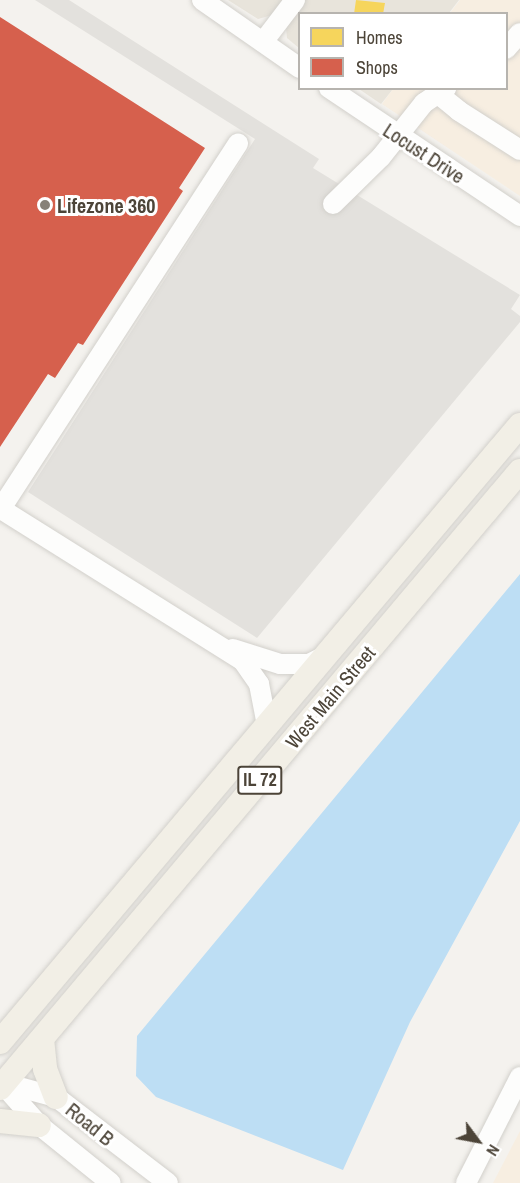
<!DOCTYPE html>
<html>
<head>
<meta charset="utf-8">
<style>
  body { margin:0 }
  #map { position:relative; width:520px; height:1183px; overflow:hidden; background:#f4f2ee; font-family:"Archivo Narrow",sans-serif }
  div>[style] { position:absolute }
  .residential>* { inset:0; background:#e8e4db }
  .commercial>* { inset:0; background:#f7eee1 }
  .parking>* { inset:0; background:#e3e1dd }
  .water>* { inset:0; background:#bddef4 }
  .homes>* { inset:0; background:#f6d55c }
  .shops>* { inset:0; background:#d6604d }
  .roads { filter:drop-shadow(0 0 2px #d2d0cb) drop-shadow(0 0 2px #d2d0cb) }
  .minor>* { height:20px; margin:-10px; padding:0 10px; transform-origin:10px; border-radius:10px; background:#fdfdfc }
  .major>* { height:24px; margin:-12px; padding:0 12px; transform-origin:12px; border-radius:12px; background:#f2efe6 }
  .dots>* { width:16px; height:16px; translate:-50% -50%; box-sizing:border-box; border:3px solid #fff; border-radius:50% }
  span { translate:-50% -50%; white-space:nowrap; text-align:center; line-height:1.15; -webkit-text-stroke:6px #fff; paint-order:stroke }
  .shield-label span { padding:2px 4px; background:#fff; border:2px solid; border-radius:4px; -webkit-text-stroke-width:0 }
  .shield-label { font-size:18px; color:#4c4438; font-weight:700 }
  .street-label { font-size:20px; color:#4c4438 }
  .poi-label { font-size:20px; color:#4c4438; font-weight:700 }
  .left { translate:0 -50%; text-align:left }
  .legend { position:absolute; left:298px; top:12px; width:210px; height:78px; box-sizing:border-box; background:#fff; border:2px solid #b7b4af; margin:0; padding:8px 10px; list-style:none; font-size:18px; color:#4c4438 }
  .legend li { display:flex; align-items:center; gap:12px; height:30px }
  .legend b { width:30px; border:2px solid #b7b4af }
  .north { position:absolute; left:448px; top:1111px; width:60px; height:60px; -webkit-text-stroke:4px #fff; paint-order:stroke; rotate:122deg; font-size:16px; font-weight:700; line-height:24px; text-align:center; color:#4c4438 }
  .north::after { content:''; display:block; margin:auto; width:21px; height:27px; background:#4c4438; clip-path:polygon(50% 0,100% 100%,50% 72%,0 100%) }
</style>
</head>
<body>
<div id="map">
  <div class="residential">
    <div style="clip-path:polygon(228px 0,284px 0,272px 15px,258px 19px)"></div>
    <div style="clip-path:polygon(304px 0,459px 0,449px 13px,300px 14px,299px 48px,287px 38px,286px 28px)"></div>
    <div style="clip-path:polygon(359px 89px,393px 89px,381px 104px)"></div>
  </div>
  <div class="commercial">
    <div style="clip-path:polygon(460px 0,520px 0,520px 196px,382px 104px,393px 89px,506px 88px,506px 14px,450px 13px)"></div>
    <div style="clip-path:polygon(520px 1131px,520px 1183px,493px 1183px)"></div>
  </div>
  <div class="parking">
    <div style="clip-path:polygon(35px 0,69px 0,319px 159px,313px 168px,520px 295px,511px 309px,520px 316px,520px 322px,257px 638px,28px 492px,255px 139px)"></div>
  </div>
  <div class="water">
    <div style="clip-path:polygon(520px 574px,520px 821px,410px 1022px,343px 1170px,156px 1097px,136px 1076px,137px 1036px)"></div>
  </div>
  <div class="homes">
    <div style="clip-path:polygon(356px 0,385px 3px,383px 14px,354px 14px)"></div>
  </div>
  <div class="shops">
    <div style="clip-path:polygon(0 17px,205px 148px,179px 188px,183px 191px,83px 345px,78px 343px,55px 378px,48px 374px,0 447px)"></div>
  </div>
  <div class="roads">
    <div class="minor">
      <div style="left:202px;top:0;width:119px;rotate:34.8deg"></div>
      <div style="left:263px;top:42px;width:53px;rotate:-52.7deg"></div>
      <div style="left:506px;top:49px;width:21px;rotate:-49deg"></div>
      <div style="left:329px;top:88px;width:230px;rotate:33.8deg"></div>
      <div style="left:437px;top:93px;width:28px;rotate:39deg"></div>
      <div style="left:459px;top:111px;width:72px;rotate:32.6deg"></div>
      <div style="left:333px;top:204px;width:67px;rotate:-44.4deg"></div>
      <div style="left:381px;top:157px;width:69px;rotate:-51.5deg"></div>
      <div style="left:424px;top:103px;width:27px;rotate:-34deg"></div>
      <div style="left:1px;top:509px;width:286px;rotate:32.1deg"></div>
      <div style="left:243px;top:661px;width:28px;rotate:55deg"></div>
      <div style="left:259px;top:684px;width:42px;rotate:79deg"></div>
      <div style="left:0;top:510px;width:437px;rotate:-57deg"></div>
      <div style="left:233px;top:649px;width:49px;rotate:17.7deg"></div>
      <div style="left:280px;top:664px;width:29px"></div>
      <div style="left:309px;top:664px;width:18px;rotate:-27deg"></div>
      <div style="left:0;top:1081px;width:59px;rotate:48.4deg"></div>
      <div style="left:39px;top:1125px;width:92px;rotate:38.9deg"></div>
      <div style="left:4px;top:1083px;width:54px;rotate:15.1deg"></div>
      <div style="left:56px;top:1097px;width:141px;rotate:37.5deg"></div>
      <div style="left:466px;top:1183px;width:119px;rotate:-63deg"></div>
    </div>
    <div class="major">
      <div style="left:42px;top:1039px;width:30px;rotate:84deg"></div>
      <div style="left:45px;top:1069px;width:30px;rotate:69deg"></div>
      <div style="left:0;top:1042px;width:807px;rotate:-49.88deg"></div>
      <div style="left:0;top:1088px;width:807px;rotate:-49.88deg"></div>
      <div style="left:0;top:1121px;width:39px;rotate:6deg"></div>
    </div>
  </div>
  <div class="dots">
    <div style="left:45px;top:205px;background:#878178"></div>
  </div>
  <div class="shield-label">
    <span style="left:260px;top:780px">IL 72</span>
  </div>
  <div class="street-label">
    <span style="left:424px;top:153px;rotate:33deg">Locust Drive</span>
    <span style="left:330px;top:697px;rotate:-50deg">West Main Street</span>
    <span style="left:90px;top:1124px;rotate:39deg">Road B</span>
  </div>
  <div class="poi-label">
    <span class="left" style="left:57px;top:205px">Lifezone 360</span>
  </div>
  <ul class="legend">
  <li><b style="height:16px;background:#f6d55c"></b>Homes</li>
  <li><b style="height:16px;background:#d6604d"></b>Shops</li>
  </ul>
  <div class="north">N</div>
</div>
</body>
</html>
